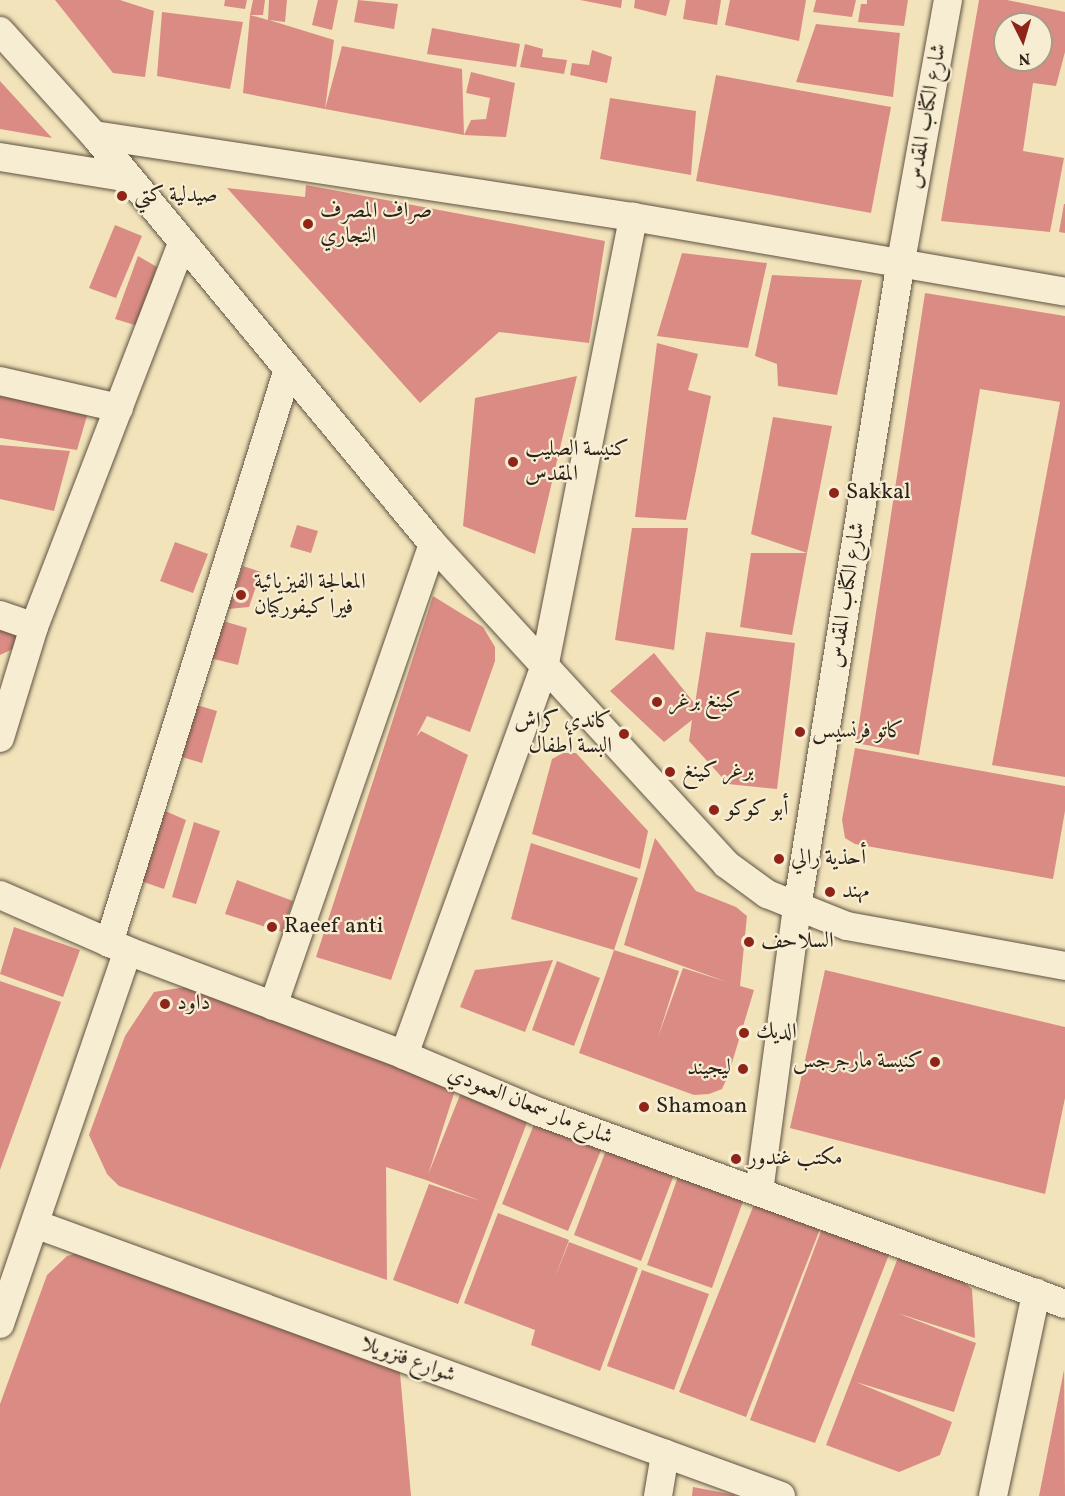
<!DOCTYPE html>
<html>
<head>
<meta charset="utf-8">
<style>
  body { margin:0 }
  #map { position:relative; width:1065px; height:1496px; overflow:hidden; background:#f2e3ba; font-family:Vollkorn,Amiri,serif }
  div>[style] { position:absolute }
  .building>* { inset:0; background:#da8c84 }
  .roads { filter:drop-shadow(0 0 2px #5e5342) drop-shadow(0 0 2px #5e5342) }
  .minor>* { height:28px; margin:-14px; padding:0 14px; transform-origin:14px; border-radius:14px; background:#f7edd2 }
  .dots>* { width:16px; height:16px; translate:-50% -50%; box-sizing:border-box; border:3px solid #f7edd2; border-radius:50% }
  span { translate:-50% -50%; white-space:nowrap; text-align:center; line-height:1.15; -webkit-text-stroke:4.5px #f7edd2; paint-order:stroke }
  .street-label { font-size:22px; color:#2d231a }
  .poi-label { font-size:22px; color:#2d231a }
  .left { translate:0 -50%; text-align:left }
  .right { translate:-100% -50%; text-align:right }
  .north { position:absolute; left:993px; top:12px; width:60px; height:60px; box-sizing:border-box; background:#f7edd2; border:2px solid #a69c88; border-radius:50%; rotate:175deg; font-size:16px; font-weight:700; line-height:24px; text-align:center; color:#2d231a }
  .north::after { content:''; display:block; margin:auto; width:21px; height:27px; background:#8f2418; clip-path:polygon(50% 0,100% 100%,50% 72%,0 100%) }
</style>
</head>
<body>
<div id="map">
  <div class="building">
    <div style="clip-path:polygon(55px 0,120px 0,154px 11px,145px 77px,113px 73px)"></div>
    <div style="clip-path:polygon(225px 0,247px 0,245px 9px,224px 6px)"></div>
    <div style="clip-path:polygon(253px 0,265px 0,263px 15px,250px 15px)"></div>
    <div style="clip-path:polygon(269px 0,287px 0,285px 22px,269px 20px,334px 40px,325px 109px,342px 46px,462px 69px,464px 135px,325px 109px,243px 93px,250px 15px,268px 20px)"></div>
    <div style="clip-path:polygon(318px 0,338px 0,332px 30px,312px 25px)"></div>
    <div style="clip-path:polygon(358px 0,398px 4px,394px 29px,354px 22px)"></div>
    <div style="clip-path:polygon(580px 0,622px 0,621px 8px)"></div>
    <div style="clip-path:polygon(635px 0,670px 0,666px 16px,634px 8px)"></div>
    <div style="clip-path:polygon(686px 0,721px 0,717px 25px,683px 19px)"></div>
    <div style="clip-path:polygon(730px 0,806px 0,799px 41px,725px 25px)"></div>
    <div style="clip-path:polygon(816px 0,856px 0,852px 17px,813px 12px)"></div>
    <div style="clip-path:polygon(867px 0,908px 0,904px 26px,858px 22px,861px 4px,867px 4px)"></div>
    <div style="clip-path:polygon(evenodd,979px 0,1007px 0,1065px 12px,1065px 52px,1056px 86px,1033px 83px,1023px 151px,1064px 158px,1050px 232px,941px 221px,979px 0,1005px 24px,1041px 24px,1041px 60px,1005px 60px,1005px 24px)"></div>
    <div style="clip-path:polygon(162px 12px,243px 22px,230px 89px,157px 76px)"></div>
    <div style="clip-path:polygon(816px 24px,900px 33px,893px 97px,796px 82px)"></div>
    <div style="clip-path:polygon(432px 28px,520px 44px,516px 67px,427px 54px)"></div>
    <div style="clip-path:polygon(525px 44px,543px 49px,542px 57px,567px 60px,564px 74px,520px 67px)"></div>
    <div style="clip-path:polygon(592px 50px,612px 57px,607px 83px,570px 75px,572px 63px,589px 65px)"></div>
    <div style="clip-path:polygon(471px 72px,515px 83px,506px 137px,464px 135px,471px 120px,486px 119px,490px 98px,466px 93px)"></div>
    <div style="clip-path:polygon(716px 75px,891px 107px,871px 213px,696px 181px)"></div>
    <div style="clip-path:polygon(0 81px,52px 138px,0 129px)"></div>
    <div style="clip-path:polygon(610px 98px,696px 111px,691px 175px,600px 159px)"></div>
    <div style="clip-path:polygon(306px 185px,605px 241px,589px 343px,499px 332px,420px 403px,227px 188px,305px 197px)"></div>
    <div style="clip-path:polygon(1064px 204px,1065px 204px,1065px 233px,1059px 232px)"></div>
    <div style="clip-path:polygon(115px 225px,142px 236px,116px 298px,89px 288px)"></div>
    <div style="clip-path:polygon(682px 253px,767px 263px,748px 348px,657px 336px)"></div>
    <div style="clip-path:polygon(138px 256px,157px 267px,138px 326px,115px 319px)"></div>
    <div style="clip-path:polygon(772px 275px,862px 280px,837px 395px,778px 386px,777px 364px,755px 356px)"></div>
    <div style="clip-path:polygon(925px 293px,1065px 316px,1065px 777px,992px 765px,1060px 402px,980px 389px,919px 755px,856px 743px)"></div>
    <div style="clip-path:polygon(657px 343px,698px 354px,688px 390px,711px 396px,686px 520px,635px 517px)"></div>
    <div style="clip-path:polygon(577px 376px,535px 554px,463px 526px,475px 398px)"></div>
    <div style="clip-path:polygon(0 389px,89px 409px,77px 450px,0 438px)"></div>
    <div style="clip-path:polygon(773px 417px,832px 426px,807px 553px,751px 534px)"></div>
    <div style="clip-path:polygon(0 445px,70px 451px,54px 511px,0 499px)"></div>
    <div style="clip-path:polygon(297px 525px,318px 531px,311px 553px,290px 547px)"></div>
    <div style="clip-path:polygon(632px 528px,688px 528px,674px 650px,615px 640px)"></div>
    <div style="clip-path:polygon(175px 542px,208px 554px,193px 593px,160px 581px)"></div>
    <div style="clip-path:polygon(751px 553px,807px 553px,792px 635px,740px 627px)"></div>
    <div style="clip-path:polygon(243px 566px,261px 572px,249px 607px,228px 609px)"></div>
    <div style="clip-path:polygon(433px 596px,483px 627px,495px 647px,495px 661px,470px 732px,427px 716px,416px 737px,421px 731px,468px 755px,391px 980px,316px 957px)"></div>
    <div style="clip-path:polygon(216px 619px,247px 628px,238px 665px,206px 657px)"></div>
    <div style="clip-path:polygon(0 625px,22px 637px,17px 647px,0 655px)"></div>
    <div style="clip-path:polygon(706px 632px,795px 643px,777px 789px,728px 784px,689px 741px,692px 720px,664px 742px,610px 691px,654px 653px,695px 704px)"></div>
    <div style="clip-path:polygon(190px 703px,217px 711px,202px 763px,175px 755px)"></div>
    <div style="clip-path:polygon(855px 748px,1065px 786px,1065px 811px,1053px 879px,855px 844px,845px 838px,842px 820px)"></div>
    <div style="clip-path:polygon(563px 753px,576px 753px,648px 831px,640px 869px,532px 834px,552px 759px)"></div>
    <div style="clip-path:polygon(156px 807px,186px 820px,164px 889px,135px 879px)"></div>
    <div style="clip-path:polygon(194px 822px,220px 831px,196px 904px,172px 897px)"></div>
    <div style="clip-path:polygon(655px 838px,696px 891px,736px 907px,747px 916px,740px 986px,754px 990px,728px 1076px,722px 1089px,709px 1094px,694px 1095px,579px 1053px,614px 950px,679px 971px,658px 1037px,683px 968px,727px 982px,624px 945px)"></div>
    <div style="clip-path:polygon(531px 843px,638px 878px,614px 950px,511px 919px)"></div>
    <div style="clip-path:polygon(237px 880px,293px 901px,282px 932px,225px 914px)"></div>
    <div style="clip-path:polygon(14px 927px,80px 950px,63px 997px,0 974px)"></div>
    <div style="clip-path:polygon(553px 960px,525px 1032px,460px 1007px,475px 970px)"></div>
    <div style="clip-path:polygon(557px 961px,600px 978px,574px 1046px,532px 1030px)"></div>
    <div style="clip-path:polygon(825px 970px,1065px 1027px,1065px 1098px,1045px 1194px,790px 1128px)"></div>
    <div style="clip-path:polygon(0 981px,61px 1002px,0 1170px)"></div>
    <div style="clip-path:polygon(186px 987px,457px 1084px,428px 1175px,464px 1085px,531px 1112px,458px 1304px,393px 1280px,429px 1184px,481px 1201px,426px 1180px,386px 1167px,387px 1280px,119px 1186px,107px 1174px,89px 1135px,125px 1036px,154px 992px)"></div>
    <div style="clip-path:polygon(539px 1112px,606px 1138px,568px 1231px,502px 1204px)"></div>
    <div style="clip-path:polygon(609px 1142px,677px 1167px,641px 1261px,574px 1235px)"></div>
    <div style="clip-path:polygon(680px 1171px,746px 1193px,712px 1288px,647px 1265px)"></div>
    <div style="clip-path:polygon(759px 1192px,824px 1219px,746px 1417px,679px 1392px)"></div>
    <div style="clip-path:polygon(498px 1213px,569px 1240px,554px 1280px,569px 1242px,638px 1268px,600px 1371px,531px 1345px,535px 1330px,464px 1303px)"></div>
    <div style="clip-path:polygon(824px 1223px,892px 1247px,815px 1443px,750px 1420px)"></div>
    <div style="clip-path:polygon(81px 1252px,399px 1362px,411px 1496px,0 1496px,0 1404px,47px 1275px,67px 1256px)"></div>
    <div style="clip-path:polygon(899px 1255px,949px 1270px,972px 1289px,975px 1338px,897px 1313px,976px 1343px,954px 1412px,856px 1382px,952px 1422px,940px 1455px,899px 1472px,826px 1445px)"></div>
    <div style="clip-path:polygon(642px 1270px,709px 1294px,674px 1390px,607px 1366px)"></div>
    <div style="clip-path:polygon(1064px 1370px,1065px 1496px,1039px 1496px)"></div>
    <div style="clip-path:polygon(693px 1487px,735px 1495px,735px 1496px,692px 1496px)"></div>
  </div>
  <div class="roads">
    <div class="minor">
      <div style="left:0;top:31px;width:140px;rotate:47.9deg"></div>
      <div style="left:94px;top:135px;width:531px;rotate:50.35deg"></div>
      <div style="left:433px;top:544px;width:434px;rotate:47.5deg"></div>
      <div style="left:726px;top:864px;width:51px;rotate:36.2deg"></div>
      <div style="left:767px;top:894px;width:86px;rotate:21.8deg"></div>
      <div style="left:847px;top:926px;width:222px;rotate:10.4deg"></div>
      <div style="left:94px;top:135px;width:545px;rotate:8.65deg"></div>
      <div style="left:633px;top:217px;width:438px;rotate:9.8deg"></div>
      <div style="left:0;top:157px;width:131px;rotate:9.2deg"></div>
      <div style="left:0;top:381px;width:122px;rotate:12.8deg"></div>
      <div style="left:0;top:615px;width:36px;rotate:19deg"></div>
      <div style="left:0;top:738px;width:116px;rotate:-73deg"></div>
      <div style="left:34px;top:627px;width:412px;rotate:-68.9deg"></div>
      <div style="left:0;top:895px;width:140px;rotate:23.6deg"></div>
      <div style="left:128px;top:951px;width:295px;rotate:20.6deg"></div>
      <div style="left:404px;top:1055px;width:147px;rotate:22.9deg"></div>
      <div style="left:539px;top:1112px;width:560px;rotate:20.05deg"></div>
      <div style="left:109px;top:943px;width:601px;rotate:-72.68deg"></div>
      <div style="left:273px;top:1006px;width:489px;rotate:-70.9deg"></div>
      <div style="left:404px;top:1055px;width:412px;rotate:-70.1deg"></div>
      <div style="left:544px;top:668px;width:460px;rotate:-78.8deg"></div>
      <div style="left:759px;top:1192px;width:287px;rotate:-82.4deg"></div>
      <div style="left:797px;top:908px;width:655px;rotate:-80.87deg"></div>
      <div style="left:901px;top:261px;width:265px;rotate:-79.8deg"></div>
      <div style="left:35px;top:1224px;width:794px;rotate:20.03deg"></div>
      <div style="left:0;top:1324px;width:394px;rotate:-71.1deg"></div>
      <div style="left:658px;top:1496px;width:43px;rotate:-80.5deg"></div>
      <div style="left:993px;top:1496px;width:208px;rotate:-78deg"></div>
    </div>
  </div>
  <div class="dots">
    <div style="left:122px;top:196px;background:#8f2418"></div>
    <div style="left:308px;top:224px;background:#8f2418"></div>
    <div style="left:513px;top:462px;background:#8f2418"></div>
    <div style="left:834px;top:493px;background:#8f2418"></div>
    <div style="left:241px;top:595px;background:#8f2418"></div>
    <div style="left:657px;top:702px;background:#8f2418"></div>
    <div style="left:800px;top:732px;background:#8f2418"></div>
    <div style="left:624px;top:734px;background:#8f2418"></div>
    <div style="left:670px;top:772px;background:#8f2418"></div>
    <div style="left:714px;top:810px;background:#8f2418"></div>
    <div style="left:779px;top:859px;background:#8f2418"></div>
    <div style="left:830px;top:892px;background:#8f2418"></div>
    <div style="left:272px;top:927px;background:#8f2418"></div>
    <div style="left:749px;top:942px;background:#8f2418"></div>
    <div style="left:165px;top:1004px;background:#8f2418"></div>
    <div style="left:744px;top:1033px;background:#8f2418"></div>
    <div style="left:935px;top:1062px;background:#8f2418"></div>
    <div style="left:743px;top:1069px;background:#8f2418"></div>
    <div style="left:644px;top:1107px;background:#8f2418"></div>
    <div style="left:736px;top:1159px;background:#8f2418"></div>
  </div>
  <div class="street-label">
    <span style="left:927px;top:116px;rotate:-80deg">شارع الكتاب المقدس</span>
    <span style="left:847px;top:595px;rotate:-81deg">شارع الكتاب المقدس</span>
    <span style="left:530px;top:1106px;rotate:22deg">شارع مار سمعان العمودي</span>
    <span style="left:408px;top:1360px;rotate:20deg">شوارع فنزويلا</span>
  </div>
  <div class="poi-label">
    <span class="left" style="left:134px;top:196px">صيدلية كتي</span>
    <span class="left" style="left:320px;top:224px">صراف المصرف<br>التجاري</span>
    <span class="left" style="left:525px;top:462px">كنيسة الصليب<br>المقدس</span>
    <span class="left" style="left:846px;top:493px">Sakkal</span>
    <span class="left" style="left:254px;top:595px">المعالجة الفيزيائية<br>فيرا كيفوركيان</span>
    <span class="left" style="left:669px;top:702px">كينغ برغر</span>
    <span class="right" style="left:612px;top:734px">كاندي كراش<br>البسة أطفال</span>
    <span class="left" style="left:812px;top:732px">كاتو فرنسيس</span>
    <span class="left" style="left:682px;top:772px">برغر كينغ</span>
    <span class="left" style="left:726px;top:810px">أبو كوكو</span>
    <span class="left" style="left:791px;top:859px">أحذية رالي</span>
    <span class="left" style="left:842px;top:892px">مهند</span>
    <span class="left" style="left:284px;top:927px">Raeef anti</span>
    <span class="left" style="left:761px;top:942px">السلاحف</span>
    <span class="left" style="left:177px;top:1004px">داود</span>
    <span class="left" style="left:756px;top:1033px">الديك</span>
    <span class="right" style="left:923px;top:1062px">كنيسة مارجرجس</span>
    <span class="right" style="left:731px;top:1069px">ليجيند</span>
    <span class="left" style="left:656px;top:1107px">Shamoan</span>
    <span class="left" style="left:748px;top:1159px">مكتب غندور</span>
  </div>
  <div class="north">N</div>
</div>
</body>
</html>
